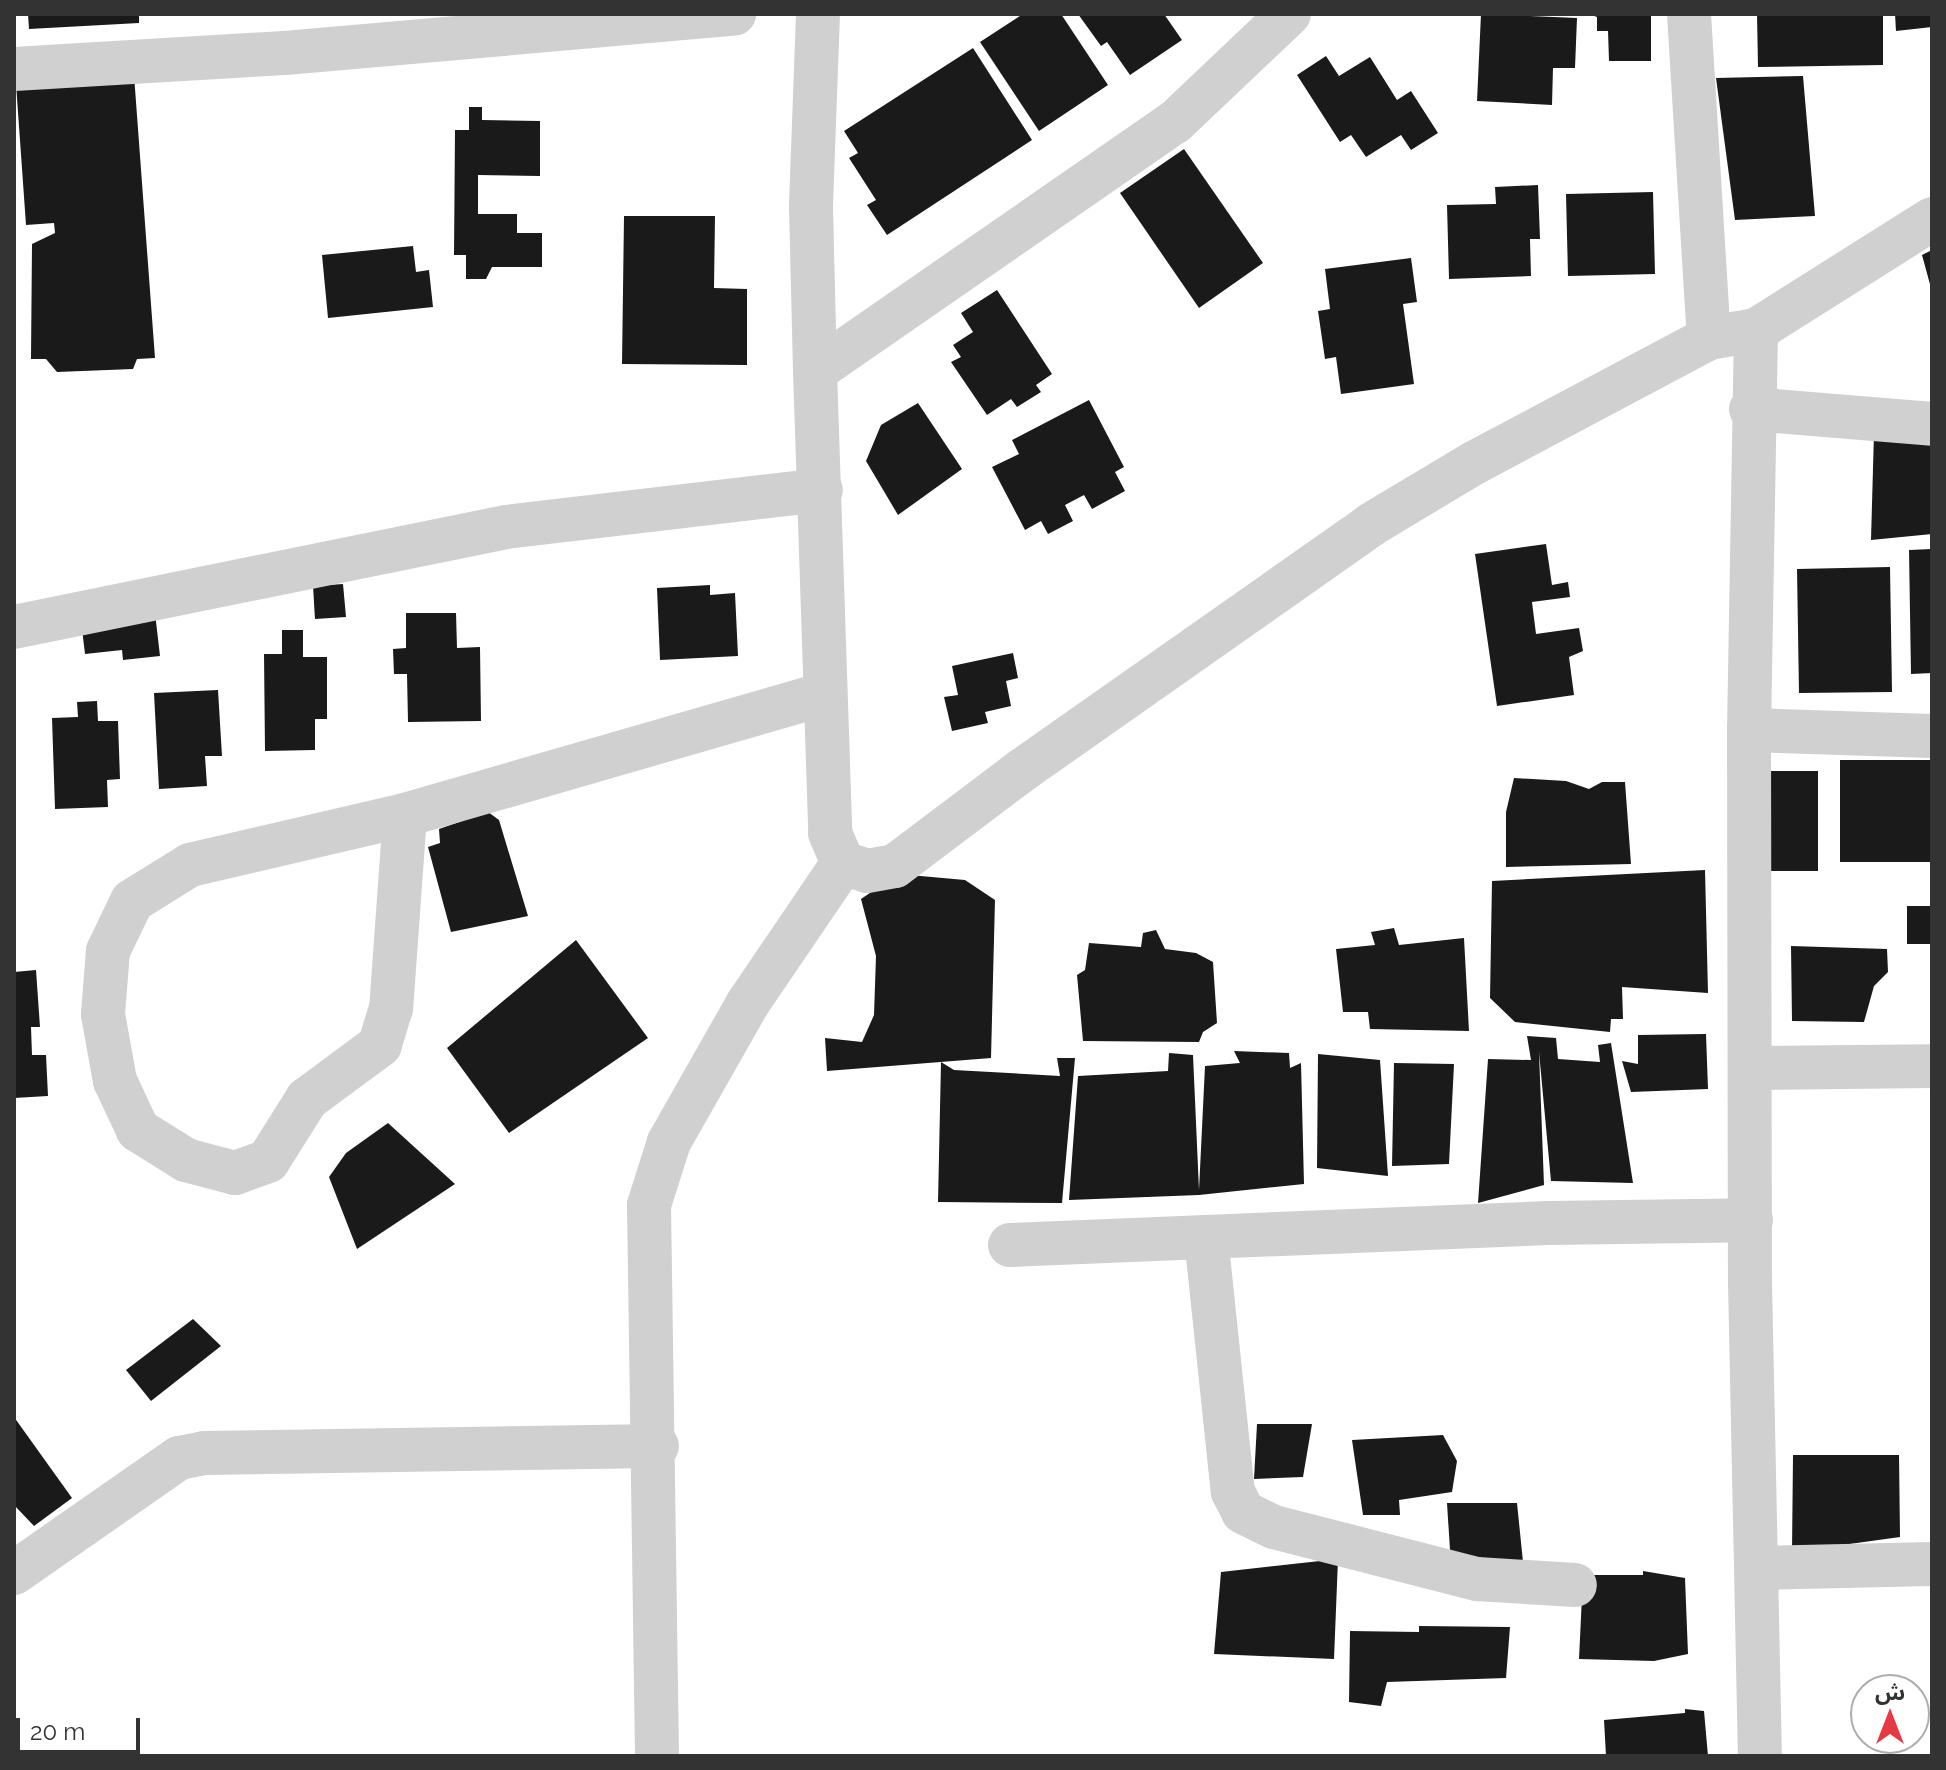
<!DOCTYPE html>
<html>
<head>
<meta charset="utf-8">
<style>
  body { margin:0 }
  #map { position:relative; width:1946px; height:1770px; overflow:hidden; background:#fff; font-family:Raleway,"Noto Sans Arabic",sans-serif }
  div>[style] { position:absolute }
  .building>* { inset:0; background:#1a1a1a }
  .minor>* { height:44px; margin:-22px; padding:0 22px; transform-origin:22px; border-radius:22px; background:#d0d0d0 }
  span { translate:-50% -50%; white-space:nowrap; text-align:center; line-height:1.15; -webkit-text-stroke:8px #fff; paint-order:stroke }
  .frame { position:absolute; inset:0; border:16px solid #333; pointer-events:none }
  .north { position:absolute; left:1850px; top:1674px; width:80px; height:80px; box-sizing:border-box; background:#fff; border:2px solid #adadad; border-radius:50%; rotate:0deg; font-size:22px; font-weight:700; line-height:32px; text-align:center; color:#333 }
  .north::after { content:''; display:block; margin:auto; width:28px; height:36px; background:#e63946; clip-path:polygon(50% 0,100% 100%,50% 72%,0 100%) }
  .scale { position:absolute; left:16px; top:1718px; width:124px; height:36px; box-sizing:border-box; border:4px solid #333; border-top:0; padding-left:10px; font-size:24px; line-height:28px; white-space:nowrap; color:#333; -webkit-text-stroke:6px #fff; paint-order:stroke }
</style>
</head>
<body>
<div id="map">
  <div class="building">
    <div style="clip-path:polygon(28px 14px,139px 14px,139px 23px,29px 29px)"></div>
    <div style="clip-path:polygon(1023px 14px,1061px 14px,1108px 85px,1039px 131px,980px 42px)"></div>
    <div style="clip-path:polygon(1078px 14px,1164px 14px,1182px 40px,1130px 75px,1107px 42px,1101px 46px)"></div>
    <div style="clip-path:polygon(1481px 14px,1577px 18px,1575px 68px,1553px 68px,1552px 105px,1477px 101px)"></div>
    <div style="clip-path:polygon(1589px 14px,1651px 14px,1651px 61px,1609px 61px,1608px 31px,1597px 31px,1597px 17px)"></div>
    <div style="clip-path:polygon(1757px 14px,1883px 14px,1883px 65px,1758px 67px)"></div>
    <div style="clip-path:polygon(1895px 14px,1932px 14px,1932px 27px,1896px 31px)"></div>
    <div style="clip-path:polygon(973px 48px,1032px 140px,887px 235px,867px 205px,876px 200px,849px 158px,858px 153px,844px 131px)"></div>
    <div style="clip-path:polygon(1326px 56px,1339px 76px,1370px 57px,1397px 100px,1411px 91px,1438px 133px,1411px 150px,1401px 135px,1366px 157px,1351px 135px,1340px 142px,1297px 75px)"></div>
    <div style="clip-path:polygon(134px 75px,155px 358px,137px 359px,133px 369px,57px 372px,46px 359px,31px 359px,32px 244px,55px 233px,54px 223px,26px 225px,16px 84px)"></div>
    <div style="clip-path:polygon(1803px 76px,1815px 216px,1735px 220px,1716px 78px)"></div>
    <div style="clip-path:polygon(469px 107px,482px 107px,482px 120px,540px 121px,540px 176px,478px 175px,478px 214px,517px 214px,517px 233px,542px 233px,542px 267px,492px 267px,486px 279px,466px 279px,466px 255px,454px 255px,455px 130px,469px 130px)"></div>
    <div style="clip-path:polygon(1184px 149px,1263px 263px,1199px 308px,1120px 193px)"></div>
    <div style="clip-path:polygon(1538px 185px,1540px 239px,1530px 239px,1531px 276px,1449px 279px,1447px 205px,1496px 204px,1495px 187px)"></div>
    <div style="clip-path:polygon(1653px 192px,1655px 274px,1568px 276px,1566px 194px)"></div>
    <div style="clip-path:polygon(624px 216px,715px 216px,714px 288px,747px 289px,747px 365px,622px 364px)"></div>
    <div style="clip-path:polygon(413px 246px,416px 272px,429px 270px,433px 307px,328px 318px,322px 255px)"></div>
    <div style="clip-path:polygon(1932px 250px,1932px 288px,1931px 288px,1922px 255px)"></div>
    <div style="clip-path:polygon(1411px 258px,1417px 302px,1403px 304px,1414px 384px,1341px 394px,1336px 357px,1325px 359px,1318px 311px,1330px 309px,1325px 269px)"></div>
    <div style="clip-path:polygon(997px 290px,1052px 374px,1036px 385px,1041px 392px,1017px 407px,1011px 399px,987px 415px,951px 362px,961px 357px,953px 345px,973px 332px,961px 313px)"></div>
    <div style="clip-path:polygon(1089px 400px,1124px 467px,1115px 472px,1125px 491px,1092px 509px,1084px 495px,1065px 505px,1073px 521px,1048px 534px,1041px 521px,1025px 530px,992px 467px,1019px 454px,1012px 440px)"></div>
    <div style="clip-path:polygon(918px 403px,962px 469px,898px 515px,866px 461px,881px 425px)"></div>
    <div style="clip-path:polygon(1874px 433px,1932px 437px,1932px 534px,1871px 540px)"></div>
    <div style="clip-path:polygon(1546px 544px,1552px 585px,1568px 582px,1570px 597px,1532px 602px,1536px 634px,1579px 628px,1583px 651px,1569px 657px,1574px 695px,1497px 706px,1475px 554px)"></div>
    <div style="clip-path:polygon(1932px 549px,1932px 673px,1911px 674px,1909px 550px)"></div>
    <div style="clip-path:polygon(1890px 567px,1892px 692px,1799px 693px,1797px 569px)"></div>
    <div style="clip-path:polygon(343px 584px,346px 617px,315px 619px,313px 586px)"></div>
    <div style="clip-path:polygon(710px 585px,710px 595px,735px 593px,738px 656px,660px 660px,657px 588px)"></div>
    <div style="clip-path:polygon(155px 613px,160px 656px,123px 660px,122px 650px,85px 654px,82px 629px)"></div>
    <div style="clip-path:polygon(406px 613px,456px 613px,457px 648px,480px 647px,481px 721px,408px 722px,407px 674px,394px 674px,393px 649px,406px 648px)"></div>
    <div style="clip-path:polygon(282px 630px,303px 630px,303px 657px,327px 657px,327px 719px,315px 719px,315px 750px,265px 751px,264px 654px,282px 654px)"></div>
    <div style="clip-path:polygon(1013px 653px,1018px 678px,1006px 681px,1011px 706px,985px 712px,988px 723px,952px 731px,944px 697px,958px 695px,952px 666px)"></div>
    <div style="clip-path:polygon(218px 690px,222px 756px,205px 756px,207px 786px,159px 789px,154px 693px)"></div>
    <div style="clip-path:polygon(97px 701px,98px 721px,118px 721px,120px 779px,107px 780px,108px 807px,55px 809px,52px 718px,78px 717px,77px 702px)"></div>
    <div style="clip-path:polygon(1840px 760px,1932px 760px,1932px 862px,1840px 862px)"></div>
    <div style="clip-path:polygon(1769px 771px,1818px 771px,1818px 871px,1769px 871px)"></div>
    <div style="clip-path:polygon(1514px 778px,1566px 781px,1589px 789px,1602px 782px,1625px 782px,1631px 864px,1506px 867px,1506px 812px)"></div>
    <div style="clip-path:polygon(488px 812px,499px 820px,528px 916px,451px 932px,428px 847px,440px 843px,439px 829px)"></div>
    <div style="clip-path:polygon(1705px 870px,1708px 993px,1622px 987px,1623px 1019px,1611px 1019px,1610px 1032px,1515px 1022px,1490px 998px,1492px 881px)"></div>
    <div style="clip-path:polygon(898px 874px,965px 880px,995px 900px,991px 1058px,827px 1071px,825px 1038px,862px 1042px,874px 1015px,876px 956px,861px 899px)"></div>
    <div style="clip-path:polygon(1907px 906px,1932px 906px,1932px 944px,1907px 944px)"></div>
    <div style="clip-path:polygon(1394px 928px,1399px 945px,1464px 938px,1469px 1031px,1370px 1029px,1368px 1012px,1343px 1012px,1336px 949px,1375px 945px,1371px 932px)"></div>
    <div style="clip-path:polygon(1156px 930px,1165px 949px,1196px 953px,1213px 962px,1217px 1023px,1203px 1032px,1199px 1042px,1083px 1041px,1077px 975px,1085px 970px,1089px 943px,1141px 947px,1143px 933px)"></div>
    <div style="clip-path:polygon(576px 940px,648px 1038px,509px 1133px,447px 1048px)"></div>
    <div style="clip-path:polygon(1791px 946px,1887px 949px,1888px 972px,1874px 986px,1864px 1022px,1792px 1021px)"></div>
    <div style="clip-path:polygon(36px 970px,40px 1027px,31px 1027px,32px 1055px,46px 1055px,48px 1096px,14px 1098px,14px 972px)"></div>
    <div style="clip-path:polygon(1706px 1034px,1708px 1089px,1631px 1092px,1622px 1061px,1638px 1064px,1638px 1035px)"></div>
    <div style="clip-path:polygon(1527px 1036px,1556px 1038px,1558px 1059px,1600px 1062px,1598px 1045px,1611px 1043px,1633px 1183px,1551px 1181px,1539px 1052px,1544px 1185px,1478px 1203px,1488px 1059px,1531px 1060px)"></div>
    <div style="clip-path:polygon(1234px 1051px,1289px 1053px,1290px 1068px,1301px 1063px,1304px 1184px,1199px 1195px,1069px 1200px,1078px 1076px,1168px 1071px,1169px 1053px,1193px 1055px,1199px 1190px,1205px 1066px,1240px 1063px)"></div>
    <div style="clip-path:polygon(1318px 1054px,1380px 1060px,1388px 1176px,1317px 1168px)"></div>
    <div style="clip-path:polygon(1057px 1058px,1075px 1058px,1062px 1203px,938px 1202px,941px 1062px,954px 1070px,1060px 1076px)"></div>
    <div style="clip-path:polygon(1394px 1063px,1454px 1064px,1449px 1164px,1392px 1166px)"></div>
    <div style="clip-path:polygon(388px 1123px,455px 1184px,357px 1249px,329px 1177px,346px 1153px)"></div>
    <div style="clip-path:polygon(193px 1319px,221px 1346px,151px 1401px,126px 1370px)"></div>
    <div style="clip-path:polygon(14px 1417px,72px 1498px,34px 1526px,14px 1505px)"></div>
    <div style="clip-path:polygon(1257px 1424px,1312px 1424px,1303px 1477px,1254px 1479px)"></div>
    <div style="clip-path:polygon(1443px 1435px,1457px 1461px,1452px 1492px,1399px 1500px,1400px 1515px,1363px 1515px,1352px 1440px)"></div>
    <div style="clip-path:polygon(1793px 1455px,1899px 1455px,1900px 1537px,1792px 1552px)"></div>
    <div style="clip-path:polygon(1447px 1503px,1517px 1503px,1523px 1562px,1451px 1565px)"></div>
    <div style="clip-path:polygon(1338px 1559px,1334px 1659px,1214px 1654px,1221px 1572px)"></div>
    <div style="clip-path:polygon(1643px 1571px,1685px 1578px,1688px 1654px,1654px 1661px,1579px 1659px,1583px 1575px,1643px 1575px)"></div>
    <div style="clip-path:polygon(1419px 1626px,1510px 1627px,1506px 1678px,1387px 1682px,1381px 1706px,1349px 1702px,1350px 1631px,1419px 1632px)"></div>
    <div style="clip-path:polygon(1685px 1709px,1704px 1711px,1708px 1756px,1606px 1756px,1604px 1720px,1685px 1713px)"></div>
  </div>
  <div class="minor">
    <div style="left:818px;top:14px;width:193px;rotate:92.1deg"></div>
    <div style="left:811px;top:207px;width:164px;rotate:88.6deg"></div>
    <div style="left:815px;top:371px;width:462px;rotate:88.1deg"></div>
    <div style="left:830px;top:833px;width:33px;rotate:67deg"></div>
    <div style="left:1689px;top:14px;width:325px;rotate:86.5deg"></div>
    <div style="left:14px;top:69px;width:271px;rotate:-3.4deg"></div>
    <div style="left:285px;top:53px;width:451px;rotate:-5deg"></div>
    <div style="left:1756px;top:330px;width:400px;rotate:91deg"></div>
    <div style="left:1749px;top:730px;width:552px;rotate:89.9deg"></div>
    <div style="left:1750px;top:1282px;width:474px;rotate:88.8deg"></div>
    <div style="left:815px;top:371px;width:438px;rotate:-34.7deg"></div>
    <div style="left:1175px;top:122px;width:157px;rotate:-43.5deg"></div>
    <div style="left:1751px;top:409px;width:182px;rotate:4.7deg"></div>
    <div style="left:14px;top:627px;width:502px;rotate:-11.49deg"></div>
    <div style="left:506px;top:527px;width:317px;rotate:-6.7deg"></div>
    <div style="left:1749px;top:730px;width:183px;rotate:1.9deg"></div>
    <div style="left:405px;top:815px;width:194px;rotate:94.1deg"></div>
    <div style="left:391px;top:1008px;width:39px;rotate:107deg"></div>
    <div style="left:380px;top:1045px;width:91px;rotate:143.5deg"></div>
    <div style="left:307px;top:1099px;width:73px;rotate:122.2deg"></div>
    <div style="left:268px;top:1161px;width:35px;rotate:160deg"></div>
    <div style="left:235px;top:1173px;width:51px;rotate:-165.1deg"></div>
    <div style="left:186px;top:1160px;width:57px;rotate:-148deg"></div>
    <div style="left:138px;top:1130px;width:54px;rotate:-115.1deg"></div>
    <div style="left:115px;top:1081px;width:68px;rotate:-100.2deg"></div>
    <div style="left:103px;top:1014px;width:63px;rotate:-85.5deg"></div>
    <div style="left:108px;top:951px;width:55px;rotate:-64.4deg"></div>
    <div style="left:132px;top:901px;width:68px;rotate:-31.8deg"></div>
    <div style="left:190px;top:865px;width:221px;rotate:-13.1deg"></div>
    <div style="left:405px;top:815px;width:437px;rotate:-16.1deg"></div>
    <div style="left:843px;top:863px;width:25px;rotate:18deg"></div>
    <div style="left:867px;top:871px;width:28px;rotate:-10deg"></div>
    <div style="left:895px;top:866px;width:158px;rotate:-37deg"></div>
    <div style="left:1021px;top:771px;width:429px;rotate:-35.1deg"></div>
    <div style="left:1372px;top:524px;width:119px;rotate:-30.9deg"></div>
    <div style="left:1474px;top:463px;width:266px;rotate:-28deg"></div>
    <div style="left:1709px;top:338px;width:48px;rotate:-9.7deg"></div>
    <div style="left:1756px;top:330px;width:208px;rotate:-32.2deg"></div>
    <div style="left:1753px;top:1068px;width:179px;rotate:-0.6deg"></div>
    <div style="left:1206px;top:1237px;width:256px;rotate:84deg"></div>
    <div style="left:1233px;top:1492px;width:22px;rotate:63deg"></div>
    <div style="left:1243px;top:1512px;width:34px;rotate:26deg"></div>
    <div style="left:1274px;top:1527px;width:210px;rotate:14.4deg"></div>
    <div style="left:1477px;top:1579px;width:98px;rotate:3.5deg"></div>
    <div style="left:1010px;top:1245px;width:538px;rotate:-2.34deg"></div>
    <div style="left:1548px;top:1223px;width:203px;rotate:-0.8deg"></div>
    <div style="left:1759px;top:1568px;width:173px;rotate:-1.3deg"></div>
    <div style="left:14px;top:1573px;width:201px;rotate:-34.9deg"></div>
    <div style="left:179px;top:1458px;width:25px;rotate:-11deg"></div>
    <div style="left:204px;top:1453px;width:453px;rotate:-0.9deg"></div>
    <div style="left:657px;top:1756px;width:551px;rotate:-90.83deg"></div>
    <div style="left:649px;top:1205px;width:66px;rotate:-72.4deg"></div>
    <div style="left:669px;top:1142px;width:160px;rotate:-60.4deg"></div>
    <div style="left:748px;top:1003px;width:169px;rotate:-55.8deg"></div>
  </div>
  <div class="frame"></div>
  <div class="north">ش</div>
  <div class="scale">20 m</div>
</div>
</body>
</html>
